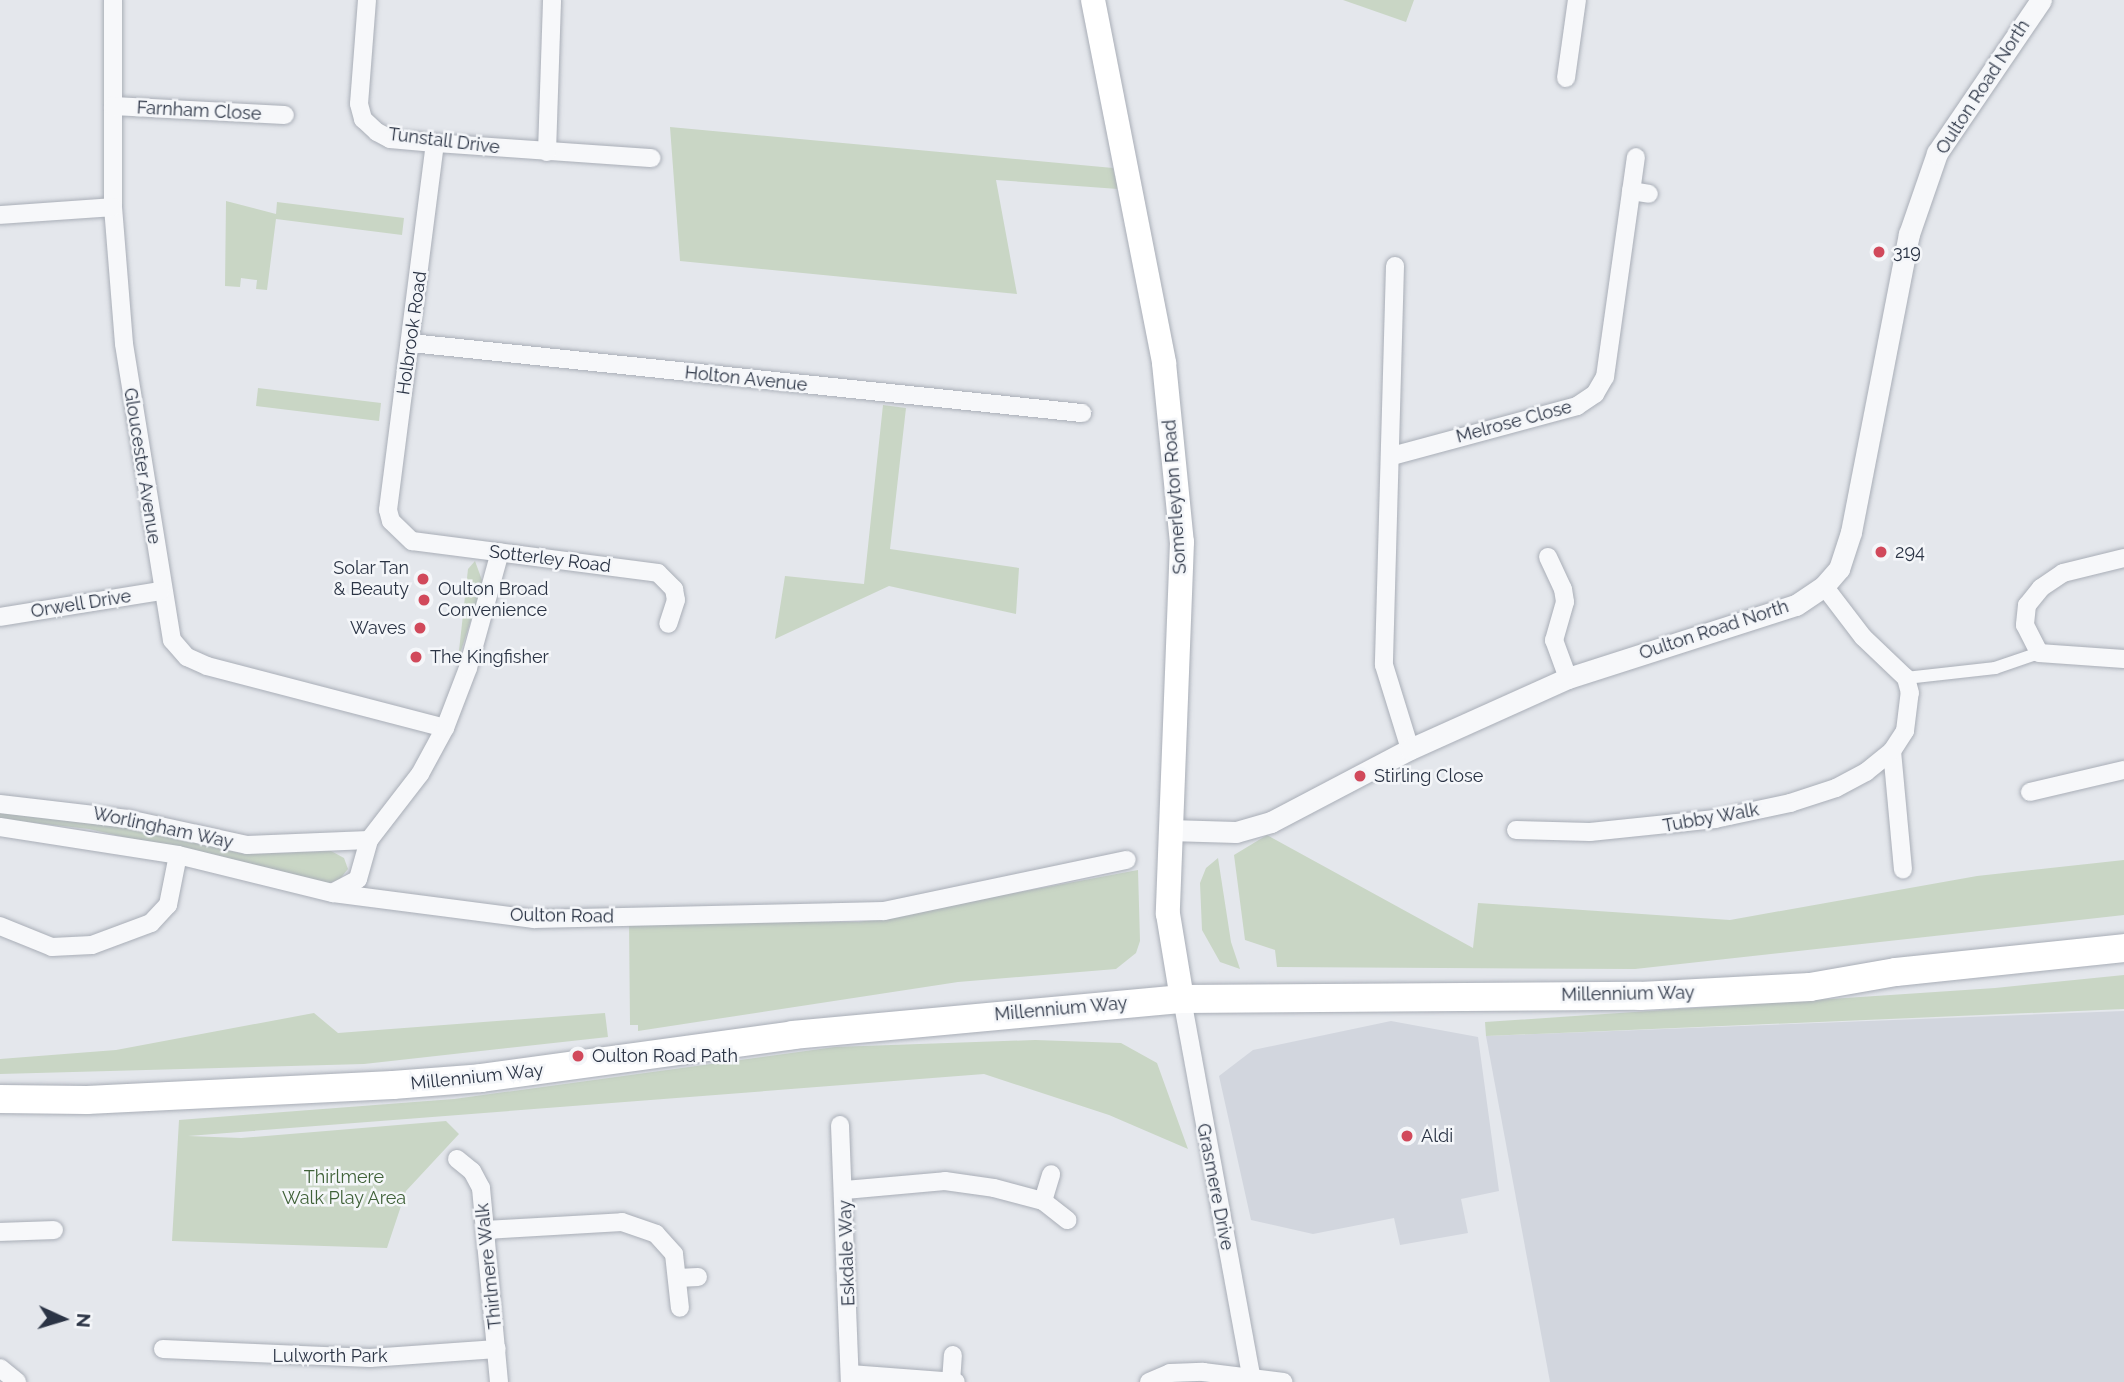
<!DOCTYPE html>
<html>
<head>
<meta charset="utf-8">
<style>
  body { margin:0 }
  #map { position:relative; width:2124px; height:1382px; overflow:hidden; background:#e4e7ec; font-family:Raleway,sans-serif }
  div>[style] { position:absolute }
  .built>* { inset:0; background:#d2d6de }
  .green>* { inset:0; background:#c9d6c5 }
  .roads { filter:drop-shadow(0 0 2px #a9aeb7) drop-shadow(0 0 2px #a9aeb7) }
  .pedestrian>* { height:12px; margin:-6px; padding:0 6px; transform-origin:6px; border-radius:6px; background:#f7f8fa }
  .minor>* { height:18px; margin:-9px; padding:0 9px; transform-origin:9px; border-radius:9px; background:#f7f8fa }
  .tertiary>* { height:21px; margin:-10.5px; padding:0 10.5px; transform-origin:10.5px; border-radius:10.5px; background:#f7f8fa }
  .secondary>* { height:24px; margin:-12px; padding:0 12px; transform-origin:12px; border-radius:12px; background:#fff }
  .trunk>* { height:28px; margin:-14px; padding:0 14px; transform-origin:14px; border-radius:14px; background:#fff }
  .dots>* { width:19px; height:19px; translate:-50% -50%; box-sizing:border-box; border:4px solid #f4f6f9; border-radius:50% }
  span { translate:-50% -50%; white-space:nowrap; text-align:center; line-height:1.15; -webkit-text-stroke:5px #f4f6f9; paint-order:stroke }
  .street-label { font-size:18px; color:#2b3445 }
  .poi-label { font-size:18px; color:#2b3445 }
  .left { translate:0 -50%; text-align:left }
  .right { translate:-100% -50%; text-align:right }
  .park-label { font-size:18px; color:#3f6138 }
  .north { position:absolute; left:28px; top:1284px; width:70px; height:70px; -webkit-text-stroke:5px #f4f6f9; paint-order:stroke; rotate:94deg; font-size:19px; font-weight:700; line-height:28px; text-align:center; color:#2b3445 }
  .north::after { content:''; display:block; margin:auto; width:24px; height:32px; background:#2b3445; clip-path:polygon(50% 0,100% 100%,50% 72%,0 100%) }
</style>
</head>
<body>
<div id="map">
  <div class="built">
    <div style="clip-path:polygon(2124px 1011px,2124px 1382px,1550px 1382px,1486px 1036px)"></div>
    <div style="clip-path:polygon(1391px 1021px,1478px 1037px,1499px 1191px,1461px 1199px,1468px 1233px,1400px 1245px,1394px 1218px,1313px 1234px,1251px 1220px,1219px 1076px,1253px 1050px)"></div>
  </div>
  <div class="green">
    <div style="clip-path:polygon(1343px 0,1414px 0,1406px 22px)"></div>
    <div style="clip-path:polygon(670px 127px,1113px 168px,1118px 189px,996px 180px,1017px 294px,680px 261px)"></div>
    <div style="clip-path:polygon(226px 201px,276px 214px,277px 202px,404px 218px,402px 235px,276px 219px,267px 290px,256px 289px,257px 280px,241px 278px,240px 287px,225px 286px)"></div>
    <div style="clip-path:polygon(258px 388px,381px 403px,379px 421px,256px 406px)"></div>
    <div style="clip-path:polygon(883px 405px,906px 408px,890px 549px,1019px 568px,1016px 614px,889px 586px,775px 639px,785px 576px,864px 584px)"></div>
    <div style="clip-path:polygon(475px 561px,483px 583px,458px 660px,468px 569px)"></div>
    <div style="clip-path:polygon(0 811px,91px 820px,244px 854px,331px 851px,344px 858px,348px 869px,339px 880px,326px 884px,89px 829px,0 819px)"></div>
    <div style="clip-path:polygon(1267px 835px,1473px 948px,1478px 903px,1730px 920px,1977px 876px,2124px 860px,2124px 915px,1635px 969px,1277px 967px,1275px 950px,1245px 940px,1234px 855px)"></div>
    <div style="clip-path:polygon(1218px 858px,1231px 942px,1240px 969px,1220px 962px,1202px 930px,1200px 883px,1206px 868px)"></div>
    <div style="clip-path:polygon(1138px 870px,1140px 941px,1136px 953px,1116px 969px,958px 982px,638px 1031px,638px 1025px,630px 1025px,629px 922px,859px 922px)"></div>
    <div style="clip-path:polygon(2124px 975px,2124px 1009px,1486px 1036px,1485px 1022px,1995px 988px)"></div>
    <div style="clip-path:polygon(314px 1013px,338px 1033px,605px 1013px,608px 1037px,364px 1064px,0 1074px,0 1059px,116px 1050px)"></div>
    <div style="clip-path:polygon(1035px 1040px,1121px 1043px,1157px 1063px,1188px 1149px,1109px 1115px,984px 1074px,188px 1136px,241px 1138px,446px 1121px,459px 1134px,406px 1191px,387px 1248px,172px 1241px,179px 1120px,454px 1099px,835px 1047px)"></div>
  </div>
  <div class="roads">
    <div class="pedestrian">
      <div style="left:1906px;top:678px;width:90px;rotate:-6.4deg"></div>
      <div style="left:1995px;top:668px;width:46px;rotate:-18.8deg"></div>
    </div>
    <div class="minor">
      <div style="left:113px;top:0;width:207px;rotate:90deg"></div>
      <div style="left:113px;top:207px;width:137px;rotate:85.4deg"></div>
      <div style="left:124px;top:344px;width:300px;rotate:80.8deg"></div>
      <div style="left:172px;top:640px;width:23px;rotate:49deg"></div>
      <div style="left:187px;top:657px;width:22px;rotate:24deg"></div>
      <div style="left:207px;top:666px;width:246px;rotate:14.6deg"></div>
      <div style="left:367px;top:0;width:104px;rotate:94.4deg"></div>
      <div style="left:359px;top:104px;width:16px;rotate:75deg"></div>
      <div style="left:363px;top:119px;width:19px;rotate:43deg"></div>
      <div style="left:377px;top:132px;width:15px;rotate:28deg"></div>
      <div style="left:390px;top:139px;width:45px;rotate:5.1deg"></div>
      <div style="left:435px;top:143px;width:217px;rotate:4deg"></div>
      <div style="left:1566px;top:78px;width:79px;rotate:-82deg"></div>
      <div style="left:113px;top:106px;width:172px;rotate:3deg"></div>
      <div style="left:435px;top:143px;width:370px;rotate:97.3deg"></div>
      <div style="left:388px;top:510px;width:11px;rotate:75deg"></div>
      <div style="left:391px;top:521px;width:29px;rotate:44deg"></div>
      <div style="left:412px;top:541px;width:248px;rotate:7.4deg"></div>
      <div style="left:658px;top:573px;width:23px;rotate:45deg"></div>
      <div style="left:674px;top:589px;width:11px;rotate:80deg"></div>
      <div style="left:676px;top:600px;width:25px;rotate:108deg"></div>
      <div style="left:547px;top:152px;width:152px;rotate:-88.1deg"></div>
      <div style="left:1631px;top:191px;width:18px;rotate:9deg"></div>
      <div style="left:0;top:215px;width:113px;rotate:-4deg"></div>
      <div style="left:1395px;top:266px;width:399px;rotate:91.6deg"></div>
      <div style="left:1384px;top:665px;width:88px;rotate:72.8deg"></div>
      <div style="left:411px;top:343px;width:675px;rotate:5.96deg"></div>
      <div style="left:1392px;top:456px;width:192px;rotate:-15.1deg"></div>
      <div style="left:1577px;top:406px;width:22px;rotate:-34deg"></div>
      <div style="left:1595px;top:394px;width:20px;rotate:-60deg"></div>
      <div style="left:1605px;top:377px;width:222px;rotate:-82deg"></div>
      <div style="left:1548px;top:557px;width:35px;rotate:65deg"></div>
      <div style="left:1563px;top:589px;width:13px;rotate:81deg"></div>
      <div style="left:1565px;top:602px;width:40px;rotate:106deg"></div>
      <div style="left:1554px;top:640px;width:40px;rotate:69.8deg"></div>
      <div style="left:2124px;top:558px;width:63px;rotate:166.2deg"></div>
      <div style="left:2063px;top:573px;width:27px;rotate:146deg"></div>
      <div style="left:2041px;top:588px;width:22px;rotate:129deg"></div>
      <div style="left:2027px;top:605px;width:20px;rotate:96deg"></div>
      <div style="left:2025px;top:625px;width:31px;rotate:63deg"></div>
      <div style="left:2039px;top:653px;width:85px;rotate:4deg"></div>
      <div style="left:0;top:617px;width:163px;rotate:-9.2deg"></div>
      <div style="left:1892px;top:751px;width:119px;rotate:84.7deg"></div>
      <div style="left:2030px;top:792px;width:97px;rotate:-13.2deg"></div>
      <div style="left:0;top:804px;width:129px;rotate:6.7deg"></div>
      <div style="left:128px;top:819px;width:122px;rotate:12.3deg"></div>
      <div style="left:247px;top:845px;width:122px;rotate:-2.3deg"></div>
      <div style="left:0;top:827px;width:180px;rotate:8.9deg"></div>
      <div style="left:178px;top:855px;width:160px;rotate:13.8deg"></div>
      <div style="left:333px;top:893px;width:203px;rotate:7.4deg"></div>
      <div style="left:534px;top:919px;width:350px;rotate:-1.3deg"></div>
      <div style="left:884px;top:911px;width:248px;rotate:-11.9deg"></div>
      <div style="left:1516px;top:830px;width:74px;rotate:1.5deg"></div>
      <div style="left:1590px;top:832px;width:126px;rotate:-5.9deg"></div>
      <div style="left:1715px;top:819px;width:77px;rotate:-12deg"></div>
      <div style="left:1790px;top:803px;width:48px;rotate:-18.1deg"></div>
      <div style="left:1836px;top:788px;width:34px;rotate:-28deg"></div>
      <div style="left:1866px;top:772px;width:33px;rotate:-39deg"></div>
      <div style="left:1892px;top:751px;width:24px;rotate:-57deg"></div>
      <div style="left:1905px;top:731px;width:38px;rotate:-83deg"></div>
      <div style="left:1910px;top:693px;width:16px;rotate:-105deg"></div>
      <div style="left:1906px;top:678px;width:59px;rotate:-136.4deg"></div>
      <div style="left:1863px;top:637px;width:64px;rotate:-127.4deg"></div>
      <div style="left:334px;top:892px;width:27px;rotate:-28deg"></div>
      <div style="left:358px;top:879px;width:41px;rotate:-74.2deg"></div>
      <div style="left:369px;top:840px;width:83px;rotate:-52.3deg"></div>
      <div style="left:420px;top:774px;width:52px;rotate:-61.5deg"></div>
      <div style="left:445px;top:728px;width:64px;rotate:-69deg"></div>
      <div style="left:468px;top:668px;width:120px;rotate:-74.6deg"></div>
      <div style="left:0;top:926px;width:56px;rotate:22deg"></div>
      <div style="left:52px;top:947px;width:40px;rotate:-2.9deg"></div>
      <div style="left:92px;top:945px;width:63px;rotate:-20.4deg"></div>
      <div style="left:151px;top:923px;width:25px;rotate:-47deg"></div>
      <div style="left:168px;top:905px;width:51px;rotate:-78.7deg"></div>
      <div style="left:1182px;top:999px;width:383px;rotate:79.6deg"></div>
      <div style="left:840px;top:1125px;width:257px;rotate:87.8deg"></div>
      <div style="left:457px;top:1159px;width:19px;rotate:39deg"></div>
      <div style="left:472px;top:1171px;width:19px;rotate:62deg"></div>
      <div style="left:481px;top:1188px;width:195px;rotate:84.7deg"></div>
      <div style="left:845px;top:1190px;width:100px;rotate:-5.1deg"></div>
      <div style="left:945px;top:1181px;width:49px;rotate:8.1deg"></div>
      <div style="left:994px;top:1188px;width:51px;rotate:14.9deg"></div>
      <div style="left:1043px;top:1201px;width:31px;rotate:38deg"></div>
      <div style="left:1043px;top:1201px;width:28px;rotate:-73deg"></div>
      <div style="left:485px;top:1230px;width:137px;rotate:-3.3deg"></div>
      <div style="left:622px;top:1222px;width:36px;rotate:19deg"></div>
      <div style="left:656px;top:1234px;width:27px;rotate:48deg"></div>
      <div style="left:674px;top:1254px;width:54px;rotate:83.7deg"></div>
      <div style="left:0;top:1232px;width:54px;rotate:-2.1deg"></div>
      <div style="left:678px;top:1278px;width:20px;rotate:-3deg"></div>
      <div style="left:163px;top:1349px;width:207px;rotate:2.5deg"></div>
      <div style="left:370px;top:1358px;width:127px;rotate:-4.1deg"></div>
      <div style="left:0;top:1368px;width:22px;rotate:39deg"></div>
      <div style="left:850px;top:1374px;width:106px;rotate:4.3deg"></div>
      <div style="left:951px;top:1382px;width:27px;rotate:-86deg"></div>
      <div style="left:1149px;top:1382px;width:23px;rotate:-23deg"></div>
      <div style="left:1170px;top:1373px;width:33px;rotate:-2deg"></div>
      <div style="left:1203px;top:1372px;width:81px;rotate:7.1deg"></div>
    </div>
    <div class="tertiary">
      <div style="left:1169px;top:830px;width:67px;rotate:1.7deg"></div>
      <div style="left:1236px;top:832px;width:36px;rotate:-16deg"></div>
      <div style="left:1271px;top:822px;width:157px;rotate:-27.7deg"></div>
      <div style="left:1410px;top:749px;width:173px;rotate:-24.2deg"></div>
      <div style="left:1568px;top:678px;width:239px;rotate:-17.8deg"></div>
      <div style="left:1796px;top:605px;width:34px;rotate:-34deg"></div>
      <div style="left:1824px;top:586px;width:23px;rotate:-49deg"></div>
      <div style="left:1839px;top:569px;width:39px;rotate:-72deg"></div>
      <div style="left:1851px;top:532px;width:304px;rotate:-79deg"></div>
      <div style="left:1909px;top:234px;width:86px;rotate:-70.9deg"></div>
      <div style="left:1937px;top:153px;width:185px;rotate:-55.8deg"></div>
    </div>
    <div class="secondary">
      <div style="left:1093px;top:0;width:370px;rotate:78.9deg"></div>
      <div style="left:1164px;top:363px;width:180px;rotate:84.3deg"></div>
      <div style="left:1182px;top:542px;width:372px;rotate:92.2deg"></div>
      <div style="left:1168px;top:914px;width:86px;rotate:80.6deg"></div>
    </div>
    <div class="trunk">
      <div style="left:0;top:1099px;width:87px;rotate:0.7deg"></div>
      <div style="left:87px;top:1100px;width:306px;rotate:-2.8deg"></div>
      <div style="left:393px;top:1085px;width:88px;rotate:-4.5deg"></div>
      <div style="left:481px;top:1078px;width:315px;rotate:-7.8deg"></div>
      <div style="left:793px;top:1035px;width:391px;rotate:-5.3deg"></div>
      <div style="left:1182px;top:999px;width:458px;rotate:-0.4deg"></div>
      <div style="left:1640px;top:996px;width:170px;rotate:-3deg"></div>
      <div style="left:1810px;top:987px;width:87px;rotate:-9.9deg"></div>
      <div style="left:1896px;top:972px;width:229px;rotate:-6deg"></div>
    </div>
  </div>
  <div class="dots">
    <div style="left:1879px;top:252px;background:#d1495b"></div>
    <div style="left:1881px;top:552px;background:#d1495b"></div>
    <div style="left:423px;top:579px;background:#d1495b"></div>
    <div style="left:424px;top:600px;background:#d1495b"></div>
    <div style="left:420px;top:628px;background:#d1495b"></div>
    <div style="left:416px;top:657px;background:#d1495b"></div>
    <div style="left:1360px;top:776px;background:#d1495b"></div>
    <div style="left:578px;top:1056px;background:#d1495b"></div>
    <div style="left:1407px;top:1136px;background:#d1495b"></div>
  </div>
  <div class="street-label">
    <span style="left:1983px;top:87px;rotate:-57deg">Oulton Road North</span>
    <span style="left:199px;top:111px;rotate:3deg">Farnham Close</span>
    <span style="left:444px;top:141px;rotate:7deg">Tunstall Drive</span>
    <span style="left:412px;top:333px;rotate:-82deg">Holbrook Road</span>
    <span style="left:746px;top:379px;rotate:6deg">Holton Avenue</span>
    <span style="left:1514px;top:422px;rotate:-15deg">Melrose Close</span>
    <span style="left:142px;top:466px;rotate:81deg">Gloucester Avenue</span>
    <span style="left:1175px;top:497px;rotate:-94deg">Somerleyton Road</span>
    <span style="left:550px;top:559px;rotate:7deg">Sotterley Road</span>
    <span style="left:81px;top:604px;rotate:-9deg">Orwell Drive</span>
    <span style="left:1714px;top:630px;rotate:-18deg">Oulton Road North</span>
    <span style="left:1711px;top:818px;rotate:-10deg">Tubby Walk</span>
    <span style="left:163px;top:828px;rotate:12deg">Worlingham Way</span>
    <span style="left:562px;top:916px;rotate:1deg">Oulton Road</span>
    <span style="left:1628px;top:994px;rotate:-1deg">Millennium Way</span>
    <span style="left:1061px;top:1009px;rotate:-5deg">Millennium Way</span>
    <span style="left:477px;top:1077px;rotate:-6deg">Millennium Way</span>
    <span style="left:1215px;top:1187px;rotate:79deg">Grasmere Drive</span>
    <span style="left:847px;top:1253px;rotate:-92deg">Eskdale Way</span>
    <span style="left:489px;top:1266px;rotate:-96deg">Thirlmere Walk</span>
    <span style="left:330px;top:1356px">Lulworth Park</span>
  </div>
  <div class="poi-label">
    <span class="left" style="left:1893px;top:252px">319</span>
    <span class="left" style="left:1895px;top:552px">294</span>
    <span class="right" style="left:409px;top:579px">Solar Tan<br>&amp; Beauty</span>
    <span class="left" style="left:438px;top:600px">Oulton Broad<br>Convenience</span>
    <span class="right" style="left:406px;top:628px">Waves</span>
    <span class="left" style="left:430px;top:657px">The Kingfisher</span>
    <span class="left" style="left:1374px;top:776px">Stirling Close</span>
    <span class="left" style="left:592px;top:1056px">Oulton Road Path</span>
    <span class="left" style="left:1421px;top:1136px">Aldi</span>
  </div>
  <div class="park-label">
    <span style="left:344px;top:1188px">Thirlmere<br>Walk Play Area</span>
  </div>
  <div class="north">N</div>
</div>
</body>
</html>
